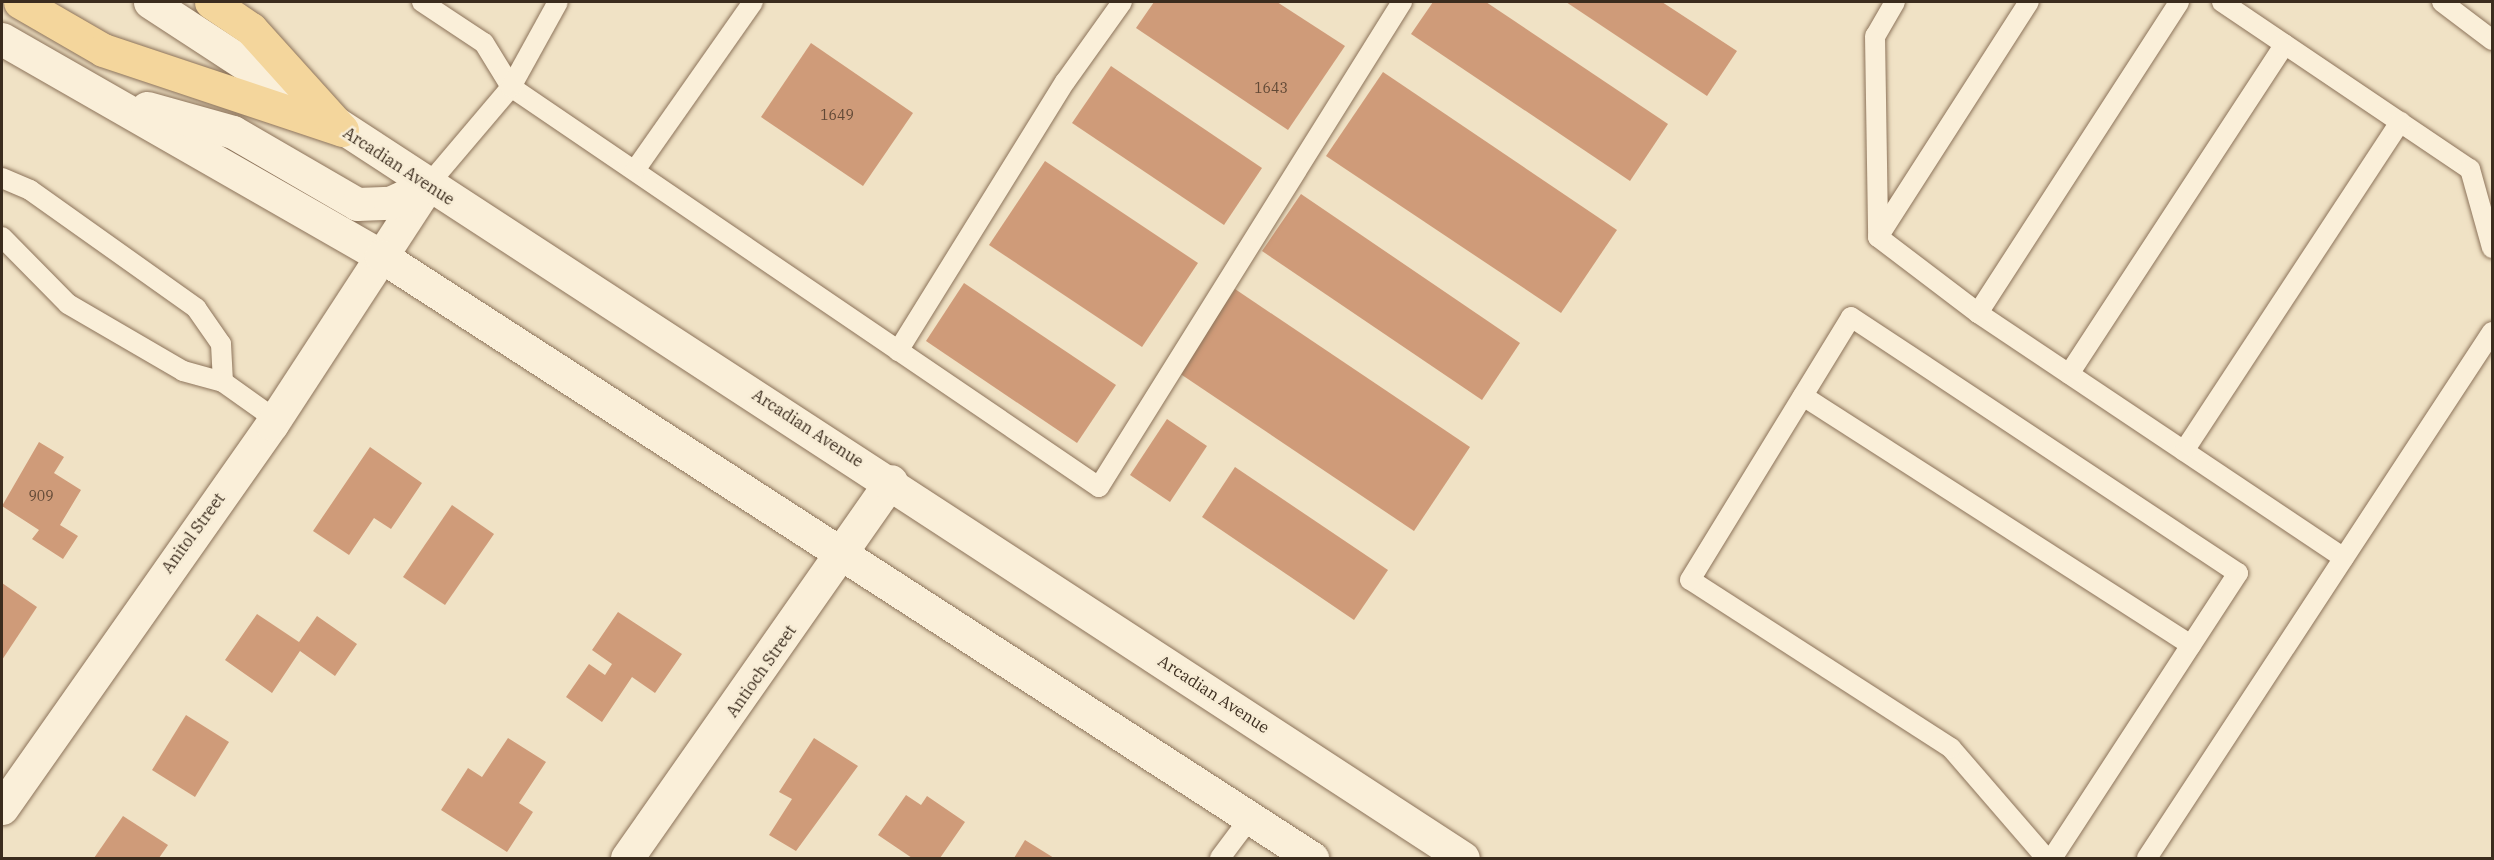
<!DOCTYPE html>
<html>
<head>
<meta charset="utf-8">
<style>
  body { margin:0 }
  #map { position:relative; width:2494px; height:860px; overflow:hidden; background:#f0e2c5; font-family:"IBM Plex Serif",serif }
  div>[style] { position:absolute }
  .building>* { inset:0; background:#cf9b79 }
  .roads { filter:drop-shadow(0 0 2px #8c735a) drop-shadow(0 0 2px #8c735a) }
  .lane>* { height:20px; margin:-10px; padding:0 10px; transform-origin:10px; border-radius:10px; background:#faefd9 }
  .street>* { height:33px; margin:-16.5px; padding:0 16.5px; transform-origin:16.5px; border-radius:16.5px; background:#faefd9 }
  .secondary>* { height:33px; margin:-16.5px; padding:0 16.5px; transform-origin:16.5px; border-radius:16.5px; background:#faefd9 }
  .primary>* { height:33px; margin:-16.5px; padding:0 16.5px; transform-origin:16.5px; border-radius:16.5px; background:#f4d69c }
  span { translate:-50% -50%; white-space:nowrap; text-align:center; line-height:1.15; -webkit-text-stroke:5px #f7ecd5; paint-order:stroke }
  .number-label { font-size:14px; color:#604835 }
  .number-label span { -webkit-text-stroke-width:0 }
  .street-label { font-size:16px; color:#3b2c1e }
  .frame { position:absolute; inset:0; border:3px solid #3b2c1e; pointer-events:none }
</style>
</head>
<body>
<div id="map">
  <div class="building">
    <div style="clip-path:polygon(1154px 2px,1277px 2px,1345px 46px,1288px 130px,1136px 28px)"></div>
    <div style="clip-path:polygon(1433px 2px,1486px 2px,1668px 124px,1630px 181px,1411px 34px)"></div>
    <div style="clip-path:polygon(1566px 2px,1662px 2px,1737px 51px,1707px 96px)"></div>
    <div style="clip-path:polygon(811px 43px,913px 113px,863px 186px,761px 117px)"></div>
    <div style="clip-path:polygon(1111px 66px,1262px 168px,1224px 225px,1072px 123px)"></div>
    <div style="clip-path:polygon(1383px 72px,1617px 230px,1561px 313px,1326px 156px)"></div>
    <div style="clip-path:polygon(1045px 161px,1198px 263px,1142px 347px,989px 245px)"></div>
    <div style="clip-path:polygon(1301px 194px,1520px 343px,1482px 400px,1262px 251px)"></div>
    <div style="clip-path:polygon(964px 283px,1116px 385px,1077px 443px,926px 341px)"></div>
    <div style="clip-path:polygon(1235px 289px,1470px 447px,1414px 531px,1179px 373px)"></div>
    <div style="clip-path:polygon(1167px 419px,1207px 446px,1170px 502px,1130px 475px)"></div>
    <div style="clip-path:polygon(39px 442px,64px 457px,54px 473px,81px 490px,60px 525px,78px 536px,63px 559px,32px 539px,39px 530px,2px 506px)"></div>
    <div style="clip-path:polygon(370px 447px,422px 483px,391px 529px,374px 518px,349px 555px,313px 531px)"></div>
    <div style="clip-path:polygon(1235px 467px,1388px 570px,1354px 620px,1202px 517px)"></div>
    <div style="clip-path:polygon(452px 505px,494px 534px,445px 605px,403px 577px)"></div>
    <div style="clip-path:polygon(2px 583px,37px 607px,2px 660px)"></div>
    <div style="clip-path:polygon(618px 612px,682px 654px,655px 693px,632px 677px,602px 722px,566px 697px,589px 664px,605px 675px,612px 664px,592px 650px)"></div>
    <div style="clip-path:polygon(257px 614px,299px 642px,317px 616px,357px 644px,335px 676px,300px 651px,272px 693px,225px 660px)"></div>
    <div style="clip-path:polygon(186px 715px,229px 742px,195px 797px,152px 770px)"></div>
    <div style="clip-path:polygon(508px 738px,546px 762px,519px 803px,533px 812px,507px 852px,441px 810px,468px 768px,482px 777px)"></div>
    <div style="clip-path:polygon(814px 738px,858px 766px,796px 851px,769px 835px,792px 799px,779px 792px)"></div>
    <div style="clip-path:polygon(906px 795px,921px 805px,927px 796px,965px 822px,940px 858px,912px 858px,878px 835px)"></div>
    <div style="clip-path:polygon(123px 816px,168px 845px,159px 858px,94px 858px)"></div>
    <div style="clip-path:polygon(1025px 840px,1054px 858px,1014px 858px)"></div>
  </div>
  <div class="roads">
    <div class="lane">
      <div style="left:422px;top:2px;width:74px;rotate:33.5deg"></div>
      <div style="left:484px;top:43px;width:52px;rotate:58.5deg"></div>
      <div style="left:511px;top:87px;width:711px;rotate:34.23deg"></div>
      <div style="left:1099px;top:487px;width:572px;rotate:-58.01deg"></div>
      <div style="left:1895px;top:2px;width:39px;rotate:120deg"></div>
      <div style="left:1875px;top:36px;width:201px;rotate:89.1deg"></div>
      <div style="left:1878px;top:237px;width:126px;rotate:37.2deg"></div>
      <div style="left:1978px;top:313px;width:440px;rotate:33.8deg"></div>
      <div style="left:2222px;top:2px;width:299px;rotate:34deg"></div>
      <div style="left:2470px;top:169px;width:82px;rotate:74.4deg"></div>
      <div style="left:2442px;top:2px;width:63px;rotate:37.2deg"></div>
      <div style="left:635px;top:170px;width:205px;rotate:-54.9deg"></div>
      <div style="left:2px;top:178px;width:30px;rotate:23deg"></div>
      <div style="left:30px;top:190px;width:204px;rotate:35.4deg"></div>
      <div style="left:196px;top:308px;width:44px;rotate:55.2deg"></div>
      <div style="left:221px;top:344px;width:38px;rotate:87deg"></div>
      <div style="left:428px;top:185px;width:128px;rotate:-49.7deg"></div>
      <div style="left:511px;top:87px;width:97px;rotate:-61.1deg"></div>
      <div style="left:2px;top:237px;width:94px;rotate:45.4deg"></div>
      <div style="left:68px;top:304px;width:133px;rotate:30.2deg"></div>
      <div style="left:183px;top:371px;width:41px;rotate:15.4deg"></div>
      <div style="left:223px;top:382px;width:64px;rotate:35.4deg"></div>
      <div style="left:1878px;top:237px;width:279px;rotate:-57.3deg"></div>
      <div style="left:1978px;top:313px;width:370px;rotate:-57.1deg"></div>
      <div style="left:898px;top:351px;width:317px;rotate:-58.2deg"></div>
      <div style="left:1065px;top:82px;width:98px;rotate:-54.5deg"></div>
      <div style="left:2069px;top:374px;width:394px;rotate:-56.8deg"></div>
      <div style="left:1803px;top:396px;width:461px;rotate:32.7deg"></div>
      <div style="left:2184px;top:451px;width:394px;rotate:-56.7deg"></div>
      <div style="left:1220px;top:858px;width:50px;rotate:-53.1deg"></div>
      <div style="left:2046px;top:858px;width:145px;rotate:-130.8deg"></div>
      <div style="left:1951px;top:748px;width:310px;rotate:-147.2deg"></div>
      <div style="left:1690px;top:580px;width:308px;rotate:-58.5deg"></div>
      <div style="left:1851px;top:317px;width:464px;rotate:33.5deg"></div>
      <div style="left:2238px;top:573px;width:340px;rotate:123.1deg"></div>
      <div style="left:2147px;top:858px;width:629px;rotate:-56.74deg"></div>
    </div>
    <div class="street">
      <div style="left:2px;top:808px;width:469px;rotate:-54.9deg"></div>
      <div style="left:272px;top:424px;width:285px;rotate:-56.9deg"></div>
      <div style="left:627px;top:858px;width:460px;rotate:-55deg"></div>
    </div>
    <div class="secondary">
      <div style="left:150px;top:2px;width:1567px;rotate:33.1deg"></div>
      <div style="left:2px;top:39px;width:437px;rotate:29.8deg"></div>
      <div style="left:381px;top:256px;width:1109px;rotate:32.89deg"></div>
      <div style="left:147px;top:108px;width:89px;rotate:15.6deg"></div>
      <div style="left:233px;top:132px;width:143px;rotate:30.1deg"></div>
      <div style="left:357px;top:204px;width:33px;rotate:-2deg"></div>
      <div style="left:390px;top:203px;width:42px;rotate:-25.3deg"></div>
    </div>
    <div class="primary">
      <div style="left:20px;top:2px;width:96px;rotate:30deg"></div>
      <div style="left:103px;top:50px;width:252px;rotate:18.5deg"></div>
      <div style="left:211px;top:2px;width:48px;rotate:34deg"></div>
      <div style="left:251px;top:29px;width:135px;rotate:48deg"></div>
    </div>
  </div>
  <div class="number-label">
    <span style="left:1271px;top:88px">1643</span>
    <span style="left:837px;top:115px">1649</span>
    <span style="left:41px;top:496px">909</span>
  </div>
  <div class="street-label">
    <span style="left:399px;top:166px;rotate:33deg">Arcadian Avenue</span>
    <span style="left:808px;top:428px;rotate:33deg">Arcadian Avenue</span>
    <span style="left:193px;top:533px;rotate:-54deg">Anitol Street</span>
    <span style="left:761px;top:671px;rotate:-55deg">Antioch Street</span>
    <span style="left:1214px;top:694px;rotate:33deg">Arcadian Avenue</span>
  </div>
  <div class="frame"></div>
</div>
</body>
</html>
